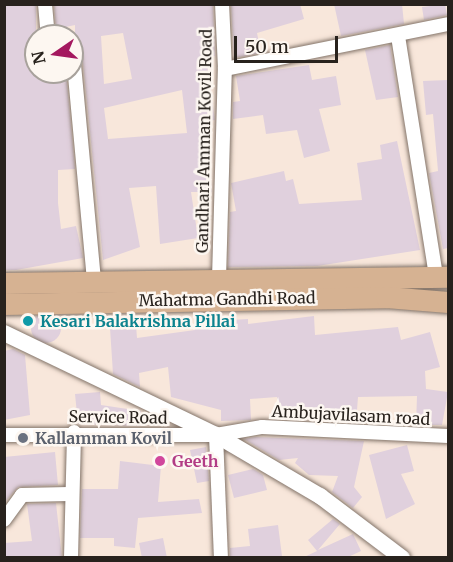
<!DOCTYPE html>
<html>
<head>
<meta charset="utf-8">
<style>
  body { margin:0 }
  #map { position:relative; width:453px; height:562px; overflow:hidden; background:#f8e7db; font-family:Merriweather,serif }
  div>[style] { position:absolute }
  .building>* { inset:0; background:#e0d0dd }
  .round { border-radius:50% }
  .roads { filter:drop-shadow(0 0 2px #827368) drop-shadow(0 0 2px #827368) }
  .minor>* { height:14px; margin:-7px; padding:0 7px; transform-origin:7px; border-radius:7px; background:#fff }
  .tertiary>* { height:16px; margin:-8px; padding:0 8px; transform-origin:8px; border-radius:8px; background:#fff }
  .primary>* { height:21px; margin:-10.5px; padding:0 10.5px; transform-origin:10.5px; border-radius:10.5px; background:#d6b292 }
  .dots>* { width:16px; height:16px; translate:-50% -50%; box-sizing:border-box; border:3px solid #fdf7f1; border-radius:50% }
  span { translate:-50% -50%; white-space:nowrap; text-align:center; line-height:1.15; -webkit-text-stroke:5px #fdf7f1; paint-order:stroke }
  .street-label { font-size:16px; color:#28221d }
  .culture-label { font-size:16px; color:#0d838f; font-weight:700 }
  .left { translate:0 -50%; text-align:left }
  .worship-label { font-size:16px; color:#5b616d; font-weight:700 }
  .hotel-label { font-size:16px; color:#b23c85; font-weight:700 }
  .frame { position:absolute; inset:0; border:6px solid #28221d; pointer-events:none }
  .north { position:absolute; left:24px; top:24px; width:60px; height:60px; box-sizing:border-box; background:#fdf7f1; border:2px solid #a8a29c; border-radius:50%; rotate:257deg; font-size:16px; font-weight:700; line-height:24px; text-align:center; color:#28221d }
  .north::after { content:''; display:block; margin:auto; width:21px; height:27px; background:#a4185f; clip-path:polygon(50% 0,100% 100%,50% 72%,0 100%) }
  .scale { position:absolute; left:234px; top:36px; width:104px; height:27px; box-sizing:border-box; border:3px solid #28221d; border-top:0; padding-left:8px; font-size:18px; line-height:21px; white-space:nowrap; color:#28221d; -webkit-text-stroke:4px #fdf7f1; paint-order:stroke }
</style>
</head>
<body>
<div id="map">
  <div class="building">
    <div style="clip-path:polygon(4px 4px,36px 4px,36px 72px,66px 72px,75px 169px,58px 170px,58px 203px,61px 229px,76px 226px,83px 258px,16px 270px,4px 270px)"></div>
    <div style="clip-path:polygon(evenodd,54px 4px,213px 4px,215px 56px,206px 58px,215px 120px,205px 121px,212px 192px,191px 192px,198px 238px,160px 244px,156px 186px,129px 188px,140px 247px,103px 260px,82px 53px,75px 45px,75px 25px,56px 29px,54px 4px,123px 33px,132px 79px,104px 84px,101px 36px,123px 33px,54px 4px,182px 90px,187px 133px,108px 139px,104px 108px,182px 90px)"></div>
    <div style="clip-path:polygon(300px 4px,304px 19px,257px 33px,261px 53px,234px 58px,231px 5px)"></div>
    <div style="clip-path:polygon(334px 4px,402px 4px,404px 24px,341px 36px)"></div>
    <div style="clip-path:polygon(445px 4px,447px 15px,424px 20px,422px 7px)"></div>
    <div style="clip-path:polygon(390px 45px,398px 97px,376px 100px,365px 50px)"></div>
    <div style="clip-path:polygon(309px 65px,312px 80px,336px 76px,341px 105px,319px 109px,330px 151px,304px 158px,297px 130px,266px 134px,263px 115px,233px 119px,233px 102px,240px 101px,236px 76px)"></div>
    <div style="clip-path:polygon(448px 80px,448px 248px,443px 249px,429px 173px,438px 171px,433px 114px,426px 115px,423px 81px)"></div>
    <div style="clip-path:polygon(397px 141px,420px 250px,317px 266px,228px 267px,230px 212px,236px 211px,231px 183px,284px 171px,286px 181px,293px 179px,299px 204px,362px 200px,357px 163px,382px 159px,380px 145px)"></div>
    <div class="round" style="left:31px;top:313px;width:30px;height:30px"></div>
    <div style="clip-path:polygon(214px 315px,215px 321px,248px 319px,248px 324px,314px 316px,315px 335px,398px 327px,401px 340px,430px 332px,440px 367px,425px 371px,426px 389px,448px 392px,442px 425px,416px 425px,417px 396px,358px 397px,356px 423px,346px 422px,347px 413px,279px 410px,277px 397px,250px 399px,251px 420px,221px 421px,221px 410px,171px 397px,168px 367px,139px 373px,140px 387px,113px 374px,110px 328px,136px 325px,137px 338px,195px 330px,194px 316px)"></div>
    <div style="clip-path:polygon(13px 349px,25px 355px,30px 415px,4px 420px,4px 351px)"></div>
    <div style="clip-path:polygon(100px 392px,101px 405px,141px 411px,140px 426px,78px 424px,75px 394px)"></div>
    <div style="clip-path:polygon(255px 437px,364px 441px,354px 487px,362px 497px,353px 508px,332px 492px,338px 476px,309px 475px,295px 463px,298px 458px,279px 460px,244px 439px)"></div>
    <div style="clip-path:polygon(407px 445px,414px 471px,401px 474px,415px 504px,386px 519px,369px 455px)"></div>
    <div style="clip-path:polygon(206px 447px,209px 481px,197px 483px,190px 450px)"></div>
    <div style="clip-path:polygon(55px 452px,58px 485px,18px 487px,4px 503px,4px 457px)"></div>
    <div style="clip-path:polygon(120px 461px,161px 466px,158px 502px,199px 499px,202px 513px,138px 518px,135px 548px,114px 546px,114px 538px,80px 538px,82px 489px,118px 489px)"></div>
    <div style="clip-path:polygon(253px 469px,263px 475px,267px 490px,234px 498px,228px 475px)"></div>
    <div style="clip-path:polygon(56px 503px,62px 558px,4px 557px,4px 543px,32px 541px,27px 504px)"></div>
    <div style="clip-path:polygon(333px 519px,340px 524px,318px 550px,353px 534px,361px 551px,346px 558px,302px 558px,317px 551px,308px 540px)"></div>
    <div style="clip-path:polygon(278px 525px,282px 556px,230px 558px,230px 548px,250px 546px,248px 529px)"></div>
    <div style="clip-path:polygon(163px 538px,167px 558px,142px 558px,139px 543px)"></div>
  </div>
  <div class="roads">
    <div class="minor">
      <div style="left:45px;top:4px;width:32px;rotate:85deg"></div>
      <div style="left:398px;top:36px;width:244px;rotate:81deg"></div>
      <div style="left:73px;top:54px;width:227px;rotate:84.7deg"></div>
      <div style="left:225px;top:69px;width:227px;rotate:-11.4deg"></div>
      <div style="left:219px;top:279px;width:210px;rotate:-88.4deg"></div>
      <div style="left:225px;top:69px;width:65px;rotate:-92.6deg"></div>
      <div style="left:4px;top:435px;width:212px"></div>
      <div style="left:216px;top:435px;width:47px;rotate:-9.9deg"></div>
      <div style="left:262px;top:427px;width:186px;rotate:2.8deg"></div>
      <div style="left:216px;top:435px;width:123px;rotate:87.7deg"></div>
      <div style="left:4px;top:520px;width:31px;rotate:-54deg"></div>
      <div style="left:22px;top:495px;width:47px;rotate:-1.2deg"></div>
      <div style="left:71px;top:558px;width:126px;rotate:-88.6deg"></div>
    </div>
    <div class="tertiary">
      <div style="left:4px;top:333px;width:235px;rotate:25.7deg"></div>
      <div style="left:216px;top:435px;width:121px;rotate:30.4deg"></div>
      <div style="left:320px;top:496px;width:103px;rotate:37.1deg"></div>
    </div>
    <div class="primary">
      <div style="left:4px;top:283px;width:444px;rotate:-0.8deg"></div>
      <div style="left:4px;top:304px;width:382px;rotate:-1deg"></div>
      <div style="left:386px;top:297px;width:62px;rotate:4.6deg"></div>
    </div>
  </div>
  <div class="dots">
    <div style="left:28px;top:321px;background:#0f9aa8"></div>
    <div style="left:23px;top:438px;background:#6b7280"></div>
    <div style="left:160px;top:461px;background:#d1479c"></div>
  </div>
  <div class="street-label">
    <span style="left:204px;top:141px;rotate:-89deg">Gandhari Amman Kovil Road</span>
    <span style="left:227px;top:299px;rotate:-1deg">Mahatma Gandhi Road</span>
    <span style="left:351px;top:415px;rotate:3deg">Ambujavilasam road</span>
    <span style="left:118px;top:417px;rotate:1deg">Service Road</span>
  </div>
  <div class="culture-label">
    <span class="left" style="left:40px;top:321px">Kesari Balakrishna Pillai</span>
  </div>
  <div class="worship-label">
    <span class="left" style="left:35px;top:438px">Kallamman Kovil</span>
  </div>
  <div class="hotel-label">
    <span class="left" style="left:172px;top:461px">Geeth</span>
  </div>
  <div class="frame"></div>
  <div class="north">N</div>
  <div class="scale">50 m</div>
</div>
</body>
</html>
